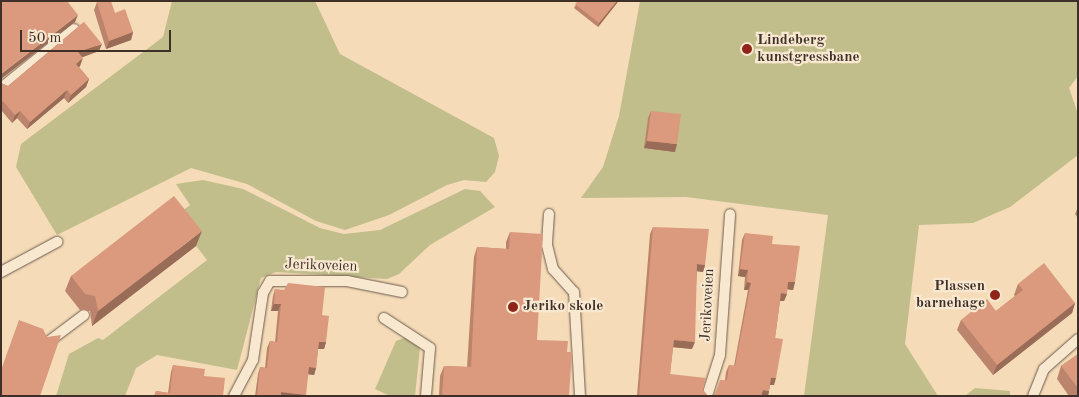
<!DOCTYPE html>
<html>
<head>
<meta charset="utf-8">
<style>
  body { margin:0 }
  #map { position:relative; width:1079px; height:397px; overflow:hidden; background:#f5dbb7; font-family:"Old Standard TT",serif }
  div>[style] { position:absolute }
  .green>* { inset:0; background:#c1be8b }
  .roads { filter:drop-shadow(0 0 1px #6c5a4c) drop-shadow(0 0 1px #6c5a4c) }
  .service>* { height:10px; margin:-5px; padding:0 5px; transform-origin:5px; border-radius:5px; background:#f8e8d0 }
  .wall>* { inset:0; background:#bc846c }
  .shaded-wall>* { inset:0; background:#996c58 }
  .building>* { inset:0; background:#db9a7d }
  .dots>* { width:14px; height:14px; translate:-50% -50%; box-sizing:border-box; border:2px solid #f8e8d0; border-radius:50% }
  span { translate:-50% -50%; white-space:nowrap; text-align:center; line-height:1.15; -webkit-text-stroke:4.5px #f8e8d0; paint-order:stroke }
  .poi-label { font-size:15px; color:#3e2f29; font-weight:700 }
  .left { translate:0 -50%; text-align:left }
  .right { translate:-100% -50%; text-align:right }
  .street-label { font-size:15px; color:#3e2f29 }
  .frame { position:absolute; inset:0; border:2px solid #3e2f29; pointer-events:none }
  .scale { position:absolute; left:20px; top:30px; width:151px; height:22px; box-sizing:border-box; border:2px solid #3e2f29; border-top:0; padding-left:6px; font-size:15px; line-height:18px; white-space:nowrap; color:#3e2f29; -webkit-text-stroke:4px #f8e8d0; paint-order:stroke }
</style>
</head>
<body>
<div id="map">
  <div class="green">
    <div style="clip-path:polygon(172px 1px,315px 1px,340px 54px,494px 138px,499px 156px,495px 172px,486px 182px,464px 180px,447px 185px,389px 215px,345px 230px,316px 221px,247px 184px,191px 168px,57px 235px,16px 167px,21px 144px,163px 37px)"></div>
    <div style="clip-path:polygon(640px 1px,1078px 1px,1078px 76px,1069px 88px,1078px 114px,1078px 155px,1010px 207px,973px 223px,919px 225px,905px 344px,938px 396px,804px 396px,828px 215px,686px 197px,581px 198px,603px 167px,619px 116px)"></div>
    <div style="clip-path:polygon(203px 180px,243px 189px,320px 228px,344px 234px,380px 230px,465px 189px,480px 191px,495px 207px,430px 245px,399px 274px,387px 279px,276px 272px,261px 278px,237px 370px,157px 355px,136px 368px,125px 396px,56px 396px,69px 354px,98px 338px,103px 340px,207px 260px,174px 217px,190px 205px,176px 184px)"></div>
    <div style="clip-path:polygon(407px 337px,420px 347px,415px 396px,390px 396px,375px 389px,396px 341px)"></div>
    <div style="clip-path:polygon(975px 388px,1010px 391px,1010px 396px,965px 396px)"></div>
  </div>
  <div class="roads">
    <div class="service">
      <div style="left:1px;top:88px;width:94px;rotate:-38.9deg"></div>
      <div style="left:549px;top:214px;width:31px;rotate:94deg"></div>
      <div style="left:547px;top:245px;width:25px;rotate:76deg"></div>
      <div style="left:553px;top:269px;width:31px;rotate:48deg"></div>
      <div style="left:574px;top:292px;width:104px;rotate:86.7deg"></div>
      <div style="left:1px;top:272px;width:64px;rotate:-28.2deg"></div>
      <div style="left:384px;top:318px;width:55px;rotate:33.1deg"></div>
      <div style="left:430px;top:348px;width:48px;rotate:94.8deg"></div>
      <div style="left:44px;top:345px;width:50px;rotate:-36.9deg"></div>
      <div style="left:234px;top:396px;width:41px;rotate:-62.2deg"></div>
      <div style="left:253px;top:360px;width:68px;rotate:-81.5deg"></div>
      <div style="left:263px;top:293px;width:14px;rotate:-60deg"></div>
      <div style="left:270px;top:281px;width:77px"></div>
      <div style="left:347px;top:281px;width:56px;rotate:11.3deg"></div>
      <div style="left:707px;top:396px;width:43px;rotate:-72.4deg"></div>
      <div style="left:720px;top:355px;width:141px;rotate:-85.9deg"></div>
      <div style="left:1033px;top:396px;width:29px;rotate:-68deg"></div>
      <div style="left:1044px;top:369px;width:45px;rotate:-41.4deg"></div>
    </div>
  </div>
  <div class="wall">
    <div style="clip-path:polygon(578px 1px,618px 1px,617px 3px,598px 27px,574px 8px)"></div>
    <div style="clip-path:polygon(97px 2px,115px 13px,133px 32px,131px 40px,106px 49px,94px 10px)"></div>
    <div style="clip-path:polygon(84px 22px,99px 51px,82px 57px,80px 66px,79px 67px,89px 79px,86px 87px,68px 103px,64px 98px,27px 129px,17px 118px,12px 123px,1px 110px,1px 83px,8px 86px)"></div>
    <div style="clip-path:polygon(651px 111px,675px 152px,644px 148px,648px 118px)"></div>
    <div style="clip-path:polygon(1078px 207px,1078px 218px,1075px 214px)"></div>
    <div style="clip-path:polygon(653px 227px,705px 265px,703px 272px,697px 271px,692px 349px,673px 347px,670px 374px,703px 390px,708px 396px,715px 394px,725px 380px,726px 372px,729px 365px,734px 366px,748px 290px,744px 290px,745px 277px,738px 276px,742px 240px,745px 233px,772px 244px,795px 282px,793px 290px,787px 289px,787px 294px,784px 301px,780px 301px,775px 338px,774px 385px,770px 385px,768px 396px,637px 396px,650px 234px)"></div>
    <div style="clip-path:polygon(510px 232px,537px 340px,567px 352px,569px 396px,439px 396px,440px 376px,444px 366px,467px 367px,474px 257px,477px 247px,506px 249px,506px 242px)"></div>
    <div style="clip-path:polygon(196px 246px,92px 326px,90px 311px,80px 310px,65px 291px,71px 276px)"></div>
    <div style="clip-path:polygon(1018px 284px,1075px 303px,1072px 313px,993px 375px,957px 330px,961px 320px,996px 311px,1015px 296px,1014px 295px)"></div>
    <div style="clip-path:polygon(275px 289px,322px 315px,326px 342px,324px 349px,318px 349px,316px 368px,314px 375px,308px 374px,305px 396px,255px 396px,258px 374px,260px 367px,265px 368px,267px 348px,270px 341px,275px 342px,278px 311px,271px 311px,273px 296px)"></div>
    <div style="clip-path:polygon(1078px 354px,1078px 396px,1069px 396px,1057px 379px,1061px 366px)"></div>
    <div style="clip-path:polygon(173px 365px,204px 376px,223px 396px,154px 396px,156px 391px,168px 393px,171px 372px)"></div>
  </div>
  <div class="shaded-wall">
    <div style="clip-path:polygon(617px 1px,618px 1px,617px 3px,598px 27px,599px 23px)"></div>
    <div style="clip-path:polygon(78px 15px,75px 22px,1px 79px,1px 74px)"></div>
    <div style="clip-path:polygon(133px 32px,131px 40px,106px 49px,109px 41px)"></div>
    <div style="clip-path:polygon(102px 44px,99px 51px,75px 60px,78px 52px)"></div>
    <div style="clip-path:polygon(83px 58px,80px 66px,73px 72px,76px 64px)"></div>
    <div style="clip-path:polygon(89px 79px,86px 87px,68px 103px,71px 95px)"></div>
    <div style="clip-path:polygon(67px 90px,64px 98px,27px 129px,30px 122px)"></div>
    <div style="clip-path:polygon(20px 111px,17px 118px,12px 123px,15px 115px)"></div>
    <div style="clip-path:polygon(647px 141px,677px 144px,675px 152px,644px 148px)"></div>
    <div style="clip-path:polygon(202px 231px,196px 246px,92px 326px,98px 311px)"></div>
    <div style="clip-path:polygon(697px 264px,705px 265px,703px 272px,695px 271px)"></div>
    <div style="clip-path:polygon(740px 269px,748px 270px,745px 277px,738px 276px)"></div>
    <div style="clip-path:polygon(747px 282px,751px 283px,748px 290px,744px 290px)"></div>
    <div style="clip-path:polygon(788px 282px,795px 282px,793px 290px,785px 289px)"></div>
    <div style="clip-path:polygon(781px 293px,787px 294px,784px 301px,778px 301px)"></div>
    <div style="clip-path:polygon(1075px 303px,1072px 313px,993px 375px,997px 365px)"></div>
    <div style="clip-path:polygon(274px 304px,281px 304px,278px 311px,271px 311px)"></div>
    <div style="clip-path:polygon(674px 340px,695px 342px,692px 349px,671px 347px)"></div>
    <div style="clip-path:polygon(319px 342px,326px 342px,324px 349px,317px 349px)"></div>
    <div style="clip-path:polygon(309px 367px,316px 368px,314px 375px,306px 374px)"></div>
    <div style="clip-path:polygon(771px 378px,776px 378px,774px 385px,769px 385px)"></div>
    <div style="clip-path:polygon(763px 390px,769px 391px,768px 396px,761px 396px)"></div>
    <div style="clip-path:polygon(281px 392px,306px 395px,305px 396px,280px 396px)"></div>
  </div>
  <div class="building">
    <div style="clip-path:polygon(1px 1px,67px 1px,78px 15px,1px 74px)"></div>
    <div style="clip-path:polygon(100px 1px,111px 1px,115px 13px,125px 9px,133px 32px,109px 41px,97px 2px)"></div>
    <div style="clip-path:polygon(578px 1px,617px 1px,599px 23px,575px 4px)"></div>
    <div style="clip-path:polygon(84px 22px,102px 44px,78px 52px,83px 58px,76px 64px,89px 79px,71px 95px,67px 90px,30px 122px,20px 111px,15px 115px,1px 99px,1px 83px,8px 86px)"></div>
    <div style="clip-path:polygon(651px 111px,681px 114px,677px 144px,647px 141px)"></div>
    <div style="clip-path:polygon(174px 196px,202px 231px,98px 311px,95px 296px,85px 294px,71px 276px)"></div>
    <div style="clip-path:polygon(653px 227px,709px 229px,705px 265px,697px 264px,695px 342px,674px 340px,670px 374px,706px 378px,703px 390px,708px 396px,715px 394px,720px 380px,727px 380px,729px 365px,735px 366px,751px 283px,747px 282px,748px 270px,740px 269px,745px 233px,773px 236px,772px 244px,800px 246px,795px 282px,788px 282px,787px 294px,781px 293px,775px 338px,783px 339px,776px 378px,771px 378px,769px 391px,763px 390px,761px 396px,639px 396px)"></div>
    <div style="clip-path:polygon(510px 232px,543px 234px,537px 340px,568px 341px,567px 352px,572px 352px,569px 396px,442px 396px,444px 366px,471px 367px,477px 247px,509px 249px)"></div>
    <div style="clip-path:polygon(1044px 263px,1075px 303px,997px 365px,961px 320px,987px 299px,996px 311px,1023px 290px,1018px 284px)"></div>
    <div style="clip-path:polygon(288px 283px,325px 287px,322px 315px,329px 316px,326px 342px,319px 342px,316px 368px,309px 367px,306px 395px,281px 392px,281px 396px,257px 396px,260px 367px,267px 368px,270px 341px,277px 342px,281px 304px,274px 304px,275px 289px,284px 290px)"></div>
    <div style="clip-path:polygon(19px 320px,43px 329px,47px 337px,61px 335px,40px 396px,1px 396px,1px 370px)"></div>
    <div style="clip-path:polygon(1078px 354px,1078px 388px,1061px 366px)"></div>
    <div style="clip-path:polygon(173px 365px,205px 369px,204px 376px,225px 378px,223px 396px,155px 396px,156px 391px,170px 393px)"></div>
  </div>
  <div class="dots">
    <div style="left:747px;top:49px;background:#8f2418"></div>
    <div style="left:995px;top:295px;background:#8f2418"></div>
    <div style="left:513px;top:307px;background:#8f2418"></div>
  </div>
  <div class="poi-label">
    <span class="left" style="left:757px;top:49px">Lindeberg<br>kunstgressbane</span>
    <span class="right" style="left:985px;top:295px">Plassen<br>barnehage</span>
    <span class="left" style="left:523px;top:307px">Jeriko skole</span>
  </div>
  <div class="street-label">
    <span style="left:321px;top:266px;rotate:2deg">Jerikoveien</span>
    <span style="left:708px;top:305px;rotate:-87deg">Jerikoveien</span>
  </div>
  <div class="frame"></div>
  <div class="scale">50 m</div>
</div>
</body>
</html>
